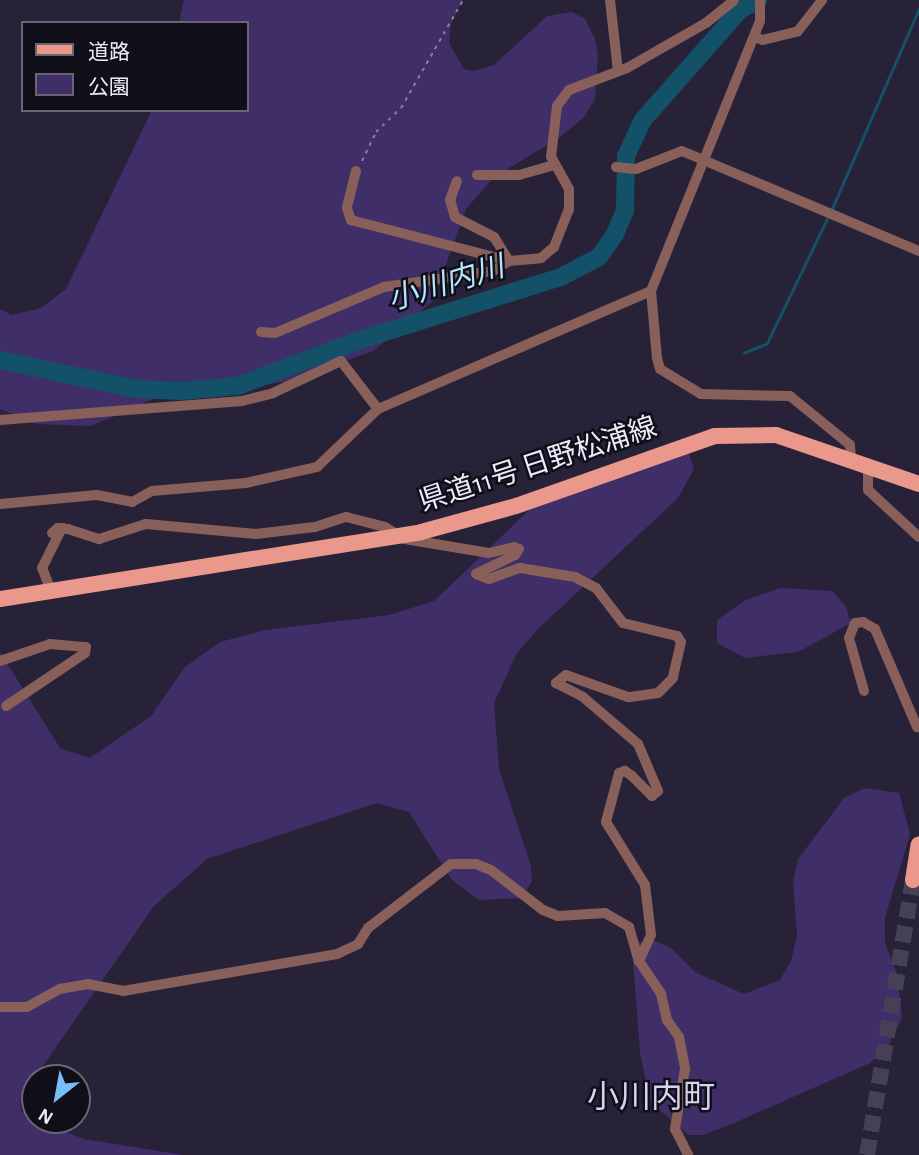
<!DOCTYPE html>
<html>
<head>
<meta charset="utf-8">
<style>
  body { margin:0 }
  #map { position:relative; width:919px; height:1155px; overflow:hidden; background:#282239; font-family:"Alegreya Sans","Noto Sans JP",sans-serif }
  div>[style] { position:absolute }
  .green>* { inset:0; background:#3f2e68 }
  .stream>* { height:2.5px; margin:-1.25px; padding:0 1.25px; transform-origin:1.25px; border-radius:1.25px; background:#125168 }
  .river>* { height:18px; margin:-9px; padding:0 9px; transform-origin:9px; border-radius:9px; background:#125168 }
  .primary-tunnel>* { height:16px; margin-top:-8px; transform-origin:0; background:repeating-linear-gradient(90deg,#464056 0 16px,transparent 0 24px) }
  .path>* { height:2px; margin-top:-1px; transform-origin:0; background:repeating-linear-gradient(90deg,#878396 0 3.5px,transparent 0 8.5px) }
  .minor>* { height:10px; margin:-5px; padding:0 5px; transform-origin:5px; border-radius:5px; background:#886059 }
  .primary>* { height:16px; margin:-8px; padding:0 8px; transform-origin:8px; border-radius:8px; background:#ea988b }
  span { translate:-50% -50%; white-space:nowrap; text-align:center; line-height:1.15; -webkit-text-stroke:5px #100e18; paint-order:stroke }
  .street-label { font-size:28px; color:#edeafa }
  .water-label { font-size:30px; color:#b4e6fd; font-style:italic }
  .quarter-label { font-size:32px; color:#d8d2f1 }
  .legend { position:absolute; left:21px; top:21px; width:228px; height:91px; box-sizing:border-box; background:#100e18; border:2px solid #686672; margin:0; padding:9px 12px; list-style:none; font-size:21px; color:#edeafa }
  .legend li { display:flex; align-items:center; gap:14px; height:35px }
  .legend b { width:35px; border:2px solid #686672 }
  .north { position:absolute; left:21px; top:1064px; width:70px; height:70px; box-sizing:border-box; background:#100e18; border:2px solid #686672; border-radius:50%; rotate:211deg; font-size:19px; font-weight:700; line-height:28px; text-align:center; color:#edeafa }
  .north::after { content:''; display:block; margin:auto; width:24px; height:32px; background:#77bff7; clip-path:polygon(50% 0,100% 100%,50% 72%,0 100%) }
</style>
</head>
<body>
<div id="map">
  <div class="green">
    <div style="clip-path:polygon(184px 0,463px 0,451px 24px,449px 43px,464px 69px,475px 71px,494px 65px,547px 16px,572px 12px,585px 19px,595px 39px,598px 56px,595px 99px,584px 117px,559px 138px,494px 177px,466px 209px,433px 301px,373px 351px,288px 381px,263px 385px,217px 381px,181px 387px,91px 426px,36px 424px,0 409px,0 309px,12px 315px,41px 308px,66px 289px,152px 110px,247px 110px,247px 23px,179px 23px)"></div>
    <div style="clip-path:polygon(689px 453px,694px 469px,678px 498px,539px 628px,517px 653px,494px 703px,499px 769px,531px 866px,532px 881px,522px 898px,479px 900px,452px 880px,409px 812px,377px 803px,207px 859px,154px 906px,20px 1099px,21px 1111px,35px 1120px,84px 1139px,183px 1155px,0 1155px,0 652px,60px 748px,90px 758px,151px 716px,185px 667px,220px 642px,265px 630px,389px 615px,434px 601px,546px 494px)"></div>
    <div style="clip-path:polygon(780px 588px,833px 591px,846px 607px,851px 623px,798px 652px,745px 658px,717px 643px,717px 620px,746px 600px)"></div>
    <div style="clip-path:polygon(865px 788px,899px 793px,910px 834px,885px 918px,885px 943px,897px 974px,902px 1018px,889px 1044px,870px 1063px,734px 1123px,703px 1135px,688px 1135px,650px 1101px,640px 1053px,633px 959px,637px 943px,651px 939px,671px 948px,695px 972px,744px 994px,780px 980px,791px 961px,797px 936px,793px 882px,798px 859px,845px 797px)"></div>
  </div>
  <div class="stream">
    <div style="left:831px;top:211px;width:220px;rotate:-66.5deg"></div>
    <div style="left:744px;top:353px;width:25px;rotate:-23deg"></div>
    <div style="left:767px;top:343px;width:140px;rotate:-64.2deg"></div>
  </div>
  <div class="river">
    <div style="left:0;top:360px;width:139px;rotate:12deg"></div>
    <div style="left:136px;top:389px;width:45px;rotate:2.5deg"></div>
    <div style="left:181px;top:391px;width:57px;rotate:-5deg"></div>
    <div style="left:238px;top:386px;width:137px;rotate:-20.6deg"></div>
    <div style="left:366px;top:338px;width:204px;rotate:-17.4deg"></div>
    <div style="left:561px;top:277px;width:43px;rotate:-27.8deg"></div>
    <div style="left:599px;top:257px;width:28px;rotate:-55deg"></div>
    <div style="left:615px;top:234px;width:25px;rotate:-67deg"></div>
    <div style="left:625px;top:211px;width:55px;rotate:-89deg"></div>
    <div style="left:626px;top:156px;width:38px;rotate:-65deg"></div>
    <div style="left:642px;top:121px;width:148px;rotate:-48.6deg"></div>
    <div style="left:740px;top:10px;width:21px;rotate:-29deg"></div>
  </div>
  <div class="primary-tunnel">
    <div style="left:867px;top:1155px;width:279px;rotate:-80.5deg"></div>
  </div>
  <div class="path">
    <div style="left:362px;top:161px;width:32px;rotate:-64deg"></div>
    <div style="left:376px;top:132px;width:35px;rotate:-44deg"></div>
    <div style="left:401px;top:108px;width:125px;rotate:-60.1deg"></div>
  </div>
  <div class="minor">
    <div style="left:610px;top:0;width:71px;rotate:83.6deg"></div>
    <div style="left:760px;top:0;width:21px;rotate:90deg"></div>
    <div style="left:760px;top:21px;width:291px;rotate:112deg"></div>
    <div style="left:651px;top:291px;width:67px;rotate:84.9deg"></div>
    <div style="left:657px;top:358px;width:11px;rotate:75deg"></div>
    <div style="left:660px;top:369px;width:48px;rotate:31.4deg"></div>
    <div style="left:701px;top:394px;width:89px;rotate:1.3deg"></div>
    <div style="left:790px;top:396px;width:77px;rotate:39.2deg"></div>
    <div style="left:850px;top:445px;width:16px;rotate:86deg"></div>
    <div style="left:754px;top:37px;width:9px;rotate:18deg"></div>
    <div style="left:763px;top:40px;width:36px;rotate:-14deg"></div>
    <div style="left:798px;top:31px;width:39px;rotate:-52deg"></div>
    <div style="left:616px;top:167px;width:20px;rotate:6deg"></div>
    <div style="left:636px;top:169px;width:49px;rotate:-21.4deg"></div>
    <div style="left:682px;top:151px;width:257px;rotate:22.9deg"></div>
    <div style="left:356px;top:171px;width:38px;rotate:104deg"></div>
    <div style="left:347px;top:208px;width:13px;rotate:72deg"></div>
    <div style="left:351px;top:220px;width:163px;rotate:14.5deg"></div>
    <div style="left:509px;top:261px;width:32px;rotate:-5deg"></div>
    <div style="left:541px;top:258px;width:17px;rotate:-40deg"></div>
    <div style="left:554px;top:247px;width:41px;rotate:-68.5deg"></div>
    <div style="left:569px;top:209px;width:20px;rotate:-90deg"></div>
    <div style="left:569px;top:189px;width:37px;rotate:-119deg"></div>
    <div style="left:551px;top:157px;width:51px;rotate:-83.3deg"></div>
    <div style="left:557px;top:106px;width:20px;rotate:-53deg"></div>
    <div style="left:569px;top:90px;width:62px;rotate:-20.8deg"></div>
    <div style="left:627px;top:68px;width:91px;rotate:-29.7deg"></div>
    <div style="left:706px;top:23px;width:36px;rotate:-39deg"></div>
    <div style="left:477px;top:175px;width:42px"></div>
    <div style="left:519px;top:175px;width:36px;rotate:-16deg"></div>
    <div style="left:261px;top:332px;width:14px;rotate:4deg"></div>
    <div style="left:275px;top:333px;width:118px;rotate:-22.9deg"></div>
    <div style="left:384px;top:287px;width:110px;rotate:-8.4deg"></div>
    <div style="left:493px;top:271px;width:19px;rotate:-32deg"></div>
    <div style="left:509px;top:261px;width:28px;rotate:-122deg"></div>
    <div style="left:494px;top:237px;width:44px;rotate:-152.9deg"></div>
    <div style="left:455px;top:217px;width:18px;rotate:-106deg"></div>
    <div style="left:450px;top:200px;width:20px;rotate:-70deg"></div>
    <div style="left:0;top:420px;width:243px;rotate:-4.5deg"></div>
    <div style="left:242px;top:401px;width:32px;rotate:-14deg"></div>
    <div style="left:273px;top:393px;width:75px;rotate:-25.2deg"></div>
    <div style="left:341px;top:361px;width:61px;rotate:52.4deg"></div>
    <div style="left:868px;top:467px;width:23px;rotate:90deg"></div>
    <div style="left:868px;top:490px;width:69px;rotate:42.7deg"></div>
    <div style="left:0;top:504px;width:97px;rotate:-5.3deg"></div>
    <div style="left:97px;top:495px;width:36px;rotate:11deg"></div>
    <div style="left:132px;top:502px;width:23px;rotate:-29deg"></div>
    <div style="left:152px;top:491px;width:94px;rotate:-4.9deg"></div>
    <div style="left:246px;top:483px;width:73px;rotate:-12.7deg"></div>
    <div style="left:317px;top:467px;width:84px;rotate:-43.6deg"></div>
    <div style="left:378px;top:409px;width:297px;rotate:-23.4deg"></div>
    <div style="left:52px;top:533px;width:8px;rotate:-40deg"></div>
    <div style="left:58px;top:528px;width:10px;rotate:6deg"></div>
    <div style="left:68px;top:529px;width:33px;rotate:18deg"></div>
    <div style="left:99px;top:539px;width:49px;rotate:-17.7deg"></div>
    <div style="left:146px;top:524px;width:110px;rotate:5.2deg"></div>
    <div style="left:256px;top:534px;width:59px;rotate:-6.8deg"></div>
    <div style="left:315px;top:527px;width:33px;rotate:-18deg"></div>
    <div style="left:346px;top:517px;width:40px;rotate:14.4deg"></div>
    <div style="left:385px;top:527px;width:23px;rotate:31deg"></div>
    <div style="left:405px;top:539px;width:85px;rotate:9.5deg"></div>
    <div style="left:489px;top:553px;width:26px;rotate:-13deg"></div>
    <div style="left:514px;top:547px;width:5px;rotate:22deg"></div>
    <div style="left:519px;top:549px;width:7px;rotate:124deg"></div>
    <div style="left:515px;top:555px;width:43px;rotate:154deg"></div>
    <div style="left:476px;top:574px;width:14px;rotate:21deg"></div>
    <div style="left:489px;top:579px;width:33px;rotate:-20deg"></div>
    <div style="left:520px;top:568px;width:56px;rotate:9.3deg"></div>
    <div style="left:575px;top:577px;width:24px;rotate:28deg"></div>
    <div style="left:596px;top:588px;width:44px;rotate:52.4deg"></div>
    <div style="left:623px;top:623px;width:56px;rotate:13.5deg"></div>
    <div style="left:677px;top:636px;width:7px;rotate:56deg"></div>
    <div style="left:681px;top:642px;width:37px;rotate:103deg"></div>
    <div style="left:673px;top:678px;width:21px;rotate:135deg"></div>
    <div style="left:658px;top:693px;width:30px;rotate:172deg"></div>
    <div style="left:628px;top:697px;width:66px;rotate:-160.5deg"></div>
    <div style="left:566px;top:675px;width:13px;rotate:141deg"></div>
    <div style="left:556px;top:683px;width:30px;rotate:27deg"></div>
    <div style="left:583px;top:697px;width:72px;rotate:40.5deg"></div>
    <div style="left:638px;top:744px;width:51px;rotate:66.9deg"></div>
    <div style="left:658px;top:791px;width:8px;rotate:140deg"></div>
    <div style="left:652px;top:796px;width:28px;rotate:-135deg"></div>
    <div style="left:632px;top:776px;width:9px;rotate:-144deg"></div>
    <div style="left:625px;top:771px;width:6px;rotate:162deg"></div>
    <div style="left:619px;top:773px;width:51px;rotate:104.9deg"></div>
    <div style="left:606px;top:822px;width:74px;rotate:58.2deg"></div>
    <div style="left:645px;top:885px;width:50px;rotate:83.2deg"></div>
    <div style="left:651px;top:935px;width:29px;rotate:115deg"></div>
    <div style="left:51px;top:591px;width:25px;rotate:-111deg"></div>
    <div style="left:42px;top:568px;width:45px;rotate:-63.4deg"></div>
    <div style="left:0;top:661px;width:53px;rotate:-18.8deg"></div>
    <div style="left:50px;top:644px;width:36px;rotate:5deg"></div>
    <div style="left:86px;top:647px;width:6px;rotate:99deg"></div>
    <div style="left:85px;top:653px;width:95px;rotate:146.1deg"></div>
    <div style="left:864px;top:691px;width:55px;rotate:-105.8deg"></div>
    <div style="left:849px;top:638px;width:16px;rotate:-68deg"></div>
    <div style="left:855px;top:623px;width:8px;rotate:-7deg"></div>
    <div style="left:863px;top:622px;width:14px;rotate:30deg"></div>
    <div style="left:875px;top:629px;width:107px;rotate:66.8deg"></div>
    <div style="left:0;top:1007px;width:27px"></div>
    <div style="left:27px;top:1007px;width:38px;rotate:-29deg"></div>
    <div style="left:60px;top:989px;width:28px;rotate:-10deg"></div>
    <div style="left:88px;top:984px;width:36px;rotate:11deg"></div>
    <div style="left:123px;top:991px;width:217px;rotate:-9.8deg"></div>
    <div style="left:337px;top:954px;width:23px;rotate:-25deg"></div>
    <div style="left:358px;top:944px;width:19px;rotate:-58deg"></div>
    <div style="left:368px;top:928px;width:105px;rotate:-37.6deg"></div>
    <div style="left:451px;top:864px;width:25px"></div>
    <div style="left:476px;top:864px;width:16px;rotate:22deg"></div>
    <div style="left:491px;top:870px;width:66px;rotate:37.6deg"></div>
    <div style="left:543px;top:910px;width:16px;rotate:22deg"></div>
    <div style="left:558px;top:916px;width:47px;rotate:-3.7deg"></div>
    <div style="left:605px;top:913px;width:28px;rotate:30deg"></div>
    <div style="left:629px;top:927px;width:35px;rotate:74deg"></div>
    <div style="left:639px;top:961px;width:40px;rotate:56deg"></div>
    <div style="left:661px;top:994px;width:27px;rotate:77deg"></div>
    <div style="left:667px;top:1020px;width:21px;rotate:55deg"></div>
    <div style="left:679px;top:1037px;width:33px;rotate:79deg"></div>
    <div style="left:685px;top:1069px;width:61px;rotate:99.5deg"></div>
    <div style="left:675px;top:1129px;width:29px;rotate:63deg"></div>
  </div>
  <div class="primary">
    <div style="left:0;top:599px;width:426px;rotate:-9deg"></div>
    <div style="left:421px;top:532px;width:98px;rotate:-15.3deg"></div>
    <div style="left:516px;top:506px;width:211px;rotate:-19.4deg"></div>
    <div style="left:715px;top:436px;width:61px;rotate:-0.9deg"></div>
    <div style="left:776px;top:435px;width:151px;rotate:18.9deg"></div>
    <div style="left:913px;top:880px;width:36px;rotate:-81deg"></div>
  </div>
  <div class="street-label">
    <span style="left:538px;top:465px;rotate:-18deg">県道11号 日野松浦線</span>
  </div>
  <div class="water-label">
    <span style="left:446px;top:284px;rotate:-17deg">小川内川</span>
  </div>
  <div class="quarter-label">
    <span style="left:651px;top:1097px">小川内町</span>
  </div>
  <ul class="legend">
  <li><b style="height:9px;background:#ea988b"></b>道路</li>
  <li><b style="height:19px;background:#3f2e68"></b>公園</li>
  </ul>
  <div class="north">N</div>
</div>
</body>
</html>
